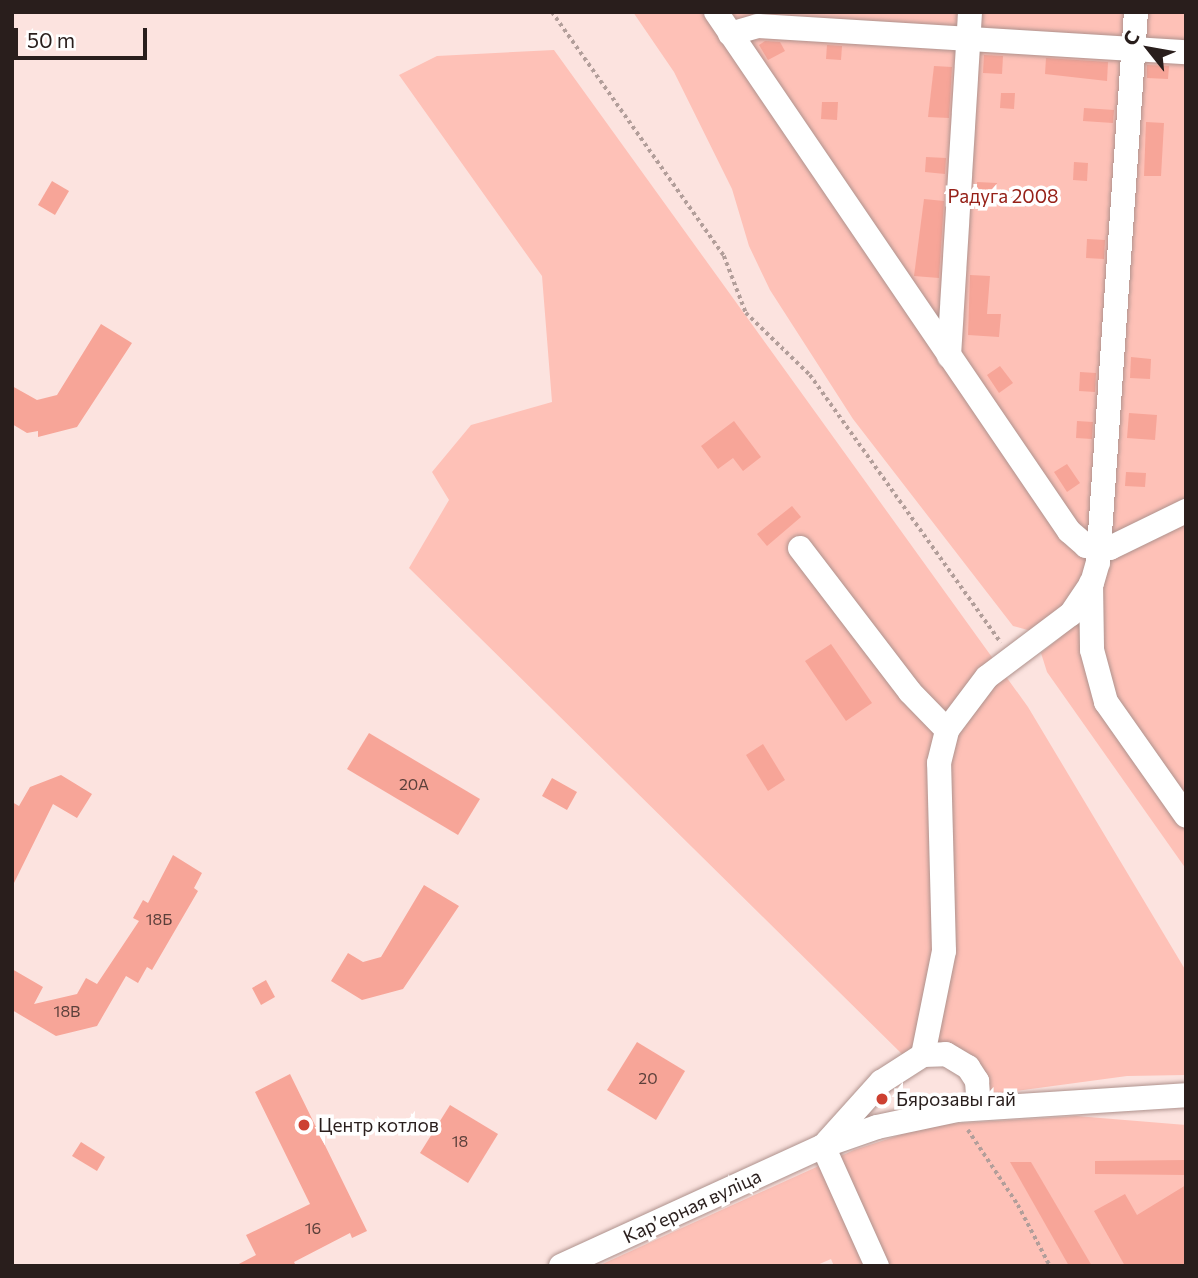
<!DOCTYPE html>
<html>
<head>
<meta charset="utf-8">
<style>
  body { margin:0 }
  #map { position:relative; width:1198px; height:1278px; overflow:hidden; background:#fce3df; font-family:Commissioner,sans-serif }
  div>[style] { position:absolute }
  .green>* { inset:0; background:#fec1b7 }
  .building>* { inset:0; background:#f7a598 }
  .path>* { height:3.5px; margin-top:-1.75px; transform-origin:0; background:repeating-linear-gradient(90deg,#b29e9a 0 3.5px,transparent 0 7px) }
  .roads { filter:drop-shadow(0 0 2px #ae928d) drop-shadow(0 0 2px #ae928d) }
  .minor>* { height:24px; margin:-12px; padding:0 12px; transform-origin:12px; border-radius:12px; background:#fff }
  .dots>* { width:19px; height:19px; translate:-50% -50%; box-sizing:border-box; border:4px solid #fff; border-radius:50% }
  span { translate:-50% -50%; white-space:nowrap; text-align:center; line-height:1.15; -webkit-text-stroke:7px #fff; paint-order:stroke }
  .number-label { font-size:16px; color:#5c403b }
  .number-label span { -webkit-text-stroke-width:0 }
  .park-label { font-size:19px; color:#962118 }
  .poi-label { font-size:19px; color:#291e1c }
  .left { translate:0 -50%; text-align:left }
  .street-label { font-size:19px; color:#291e1c }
  .frame { position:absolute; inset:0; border:14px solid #291e1c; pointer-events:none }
  .north { position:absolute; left:1114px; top:14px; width:70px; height:70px; -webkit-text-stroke:5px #fff; paint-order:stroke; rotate:301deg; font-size:19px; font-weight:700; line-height:28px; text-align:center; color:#291e1c }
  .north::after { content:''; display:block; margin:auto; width:24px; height:32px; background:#291e1c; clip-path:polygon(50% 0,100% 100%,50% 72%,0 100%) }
  .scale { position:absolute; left:14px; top:28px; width:133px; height:32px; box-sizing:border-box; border:4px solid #291e1c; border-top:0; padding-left:9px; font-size:21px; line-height:24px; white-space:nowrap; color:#291e1c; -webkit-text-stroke:5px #fff; paint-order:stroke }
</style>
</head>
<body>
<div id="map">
  <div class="green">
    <div style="clip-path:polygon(633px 12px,1186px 12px,1186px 869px,1047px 672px,1041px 653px,1061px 637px,1063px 608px,1035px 632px,1013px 626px,853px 419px,770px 290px,749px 246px,732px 189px,674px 72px)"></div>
    <div style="clip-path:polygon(554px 50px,1028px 707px,1186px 971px,1186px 1075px,1127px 1076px,986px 1095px,977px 1059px,943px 1043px,905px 1057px,409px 568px,449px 500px,432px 472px,471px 425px,552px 402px,542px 276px,399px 75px,437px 56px)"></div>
    <div style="clip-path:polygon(1076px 1116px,1186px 1125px,1186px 1266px,834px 1266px,831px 1259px,815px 1266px,598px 1266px,854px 1150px,931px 1125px)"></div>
  </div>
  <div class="building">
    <div style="clip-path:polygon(765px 41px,780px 42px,785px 51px,768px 60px,759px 45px)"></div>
    <div style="clip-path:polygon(827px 45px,842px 46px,841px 60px,826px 59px)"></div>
    <div style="clip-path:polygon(984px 55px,1003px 56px,1002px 74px,983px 73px)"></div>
    <div style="clip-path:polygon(1046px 58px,1108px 62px,1107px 81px,1045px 74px)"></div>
    <div style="clip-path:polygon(1147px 65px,1169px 66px,1168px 79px,1147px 78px)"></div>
    <div style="clip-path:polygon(934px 66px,952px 67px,949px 118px,928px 117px)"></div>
    <div style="clip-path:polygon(1001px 93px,1015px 93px,1014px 109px,1000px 108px)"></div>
    <div style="clip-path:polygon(822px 102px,838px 102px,837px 120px,821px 119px)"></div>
    <div style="clip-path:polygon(1084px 108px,1114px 110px,1113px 123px,1083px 121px)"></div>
    <div style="clip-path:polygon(1146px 122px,1164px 123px,1161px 176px,1144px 176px)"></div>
    <div style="clip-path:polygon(926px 157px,946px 158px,945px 174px,925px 172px)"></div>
    <div style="clip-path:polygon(1074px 162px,1088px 163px,1087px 181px,1073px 180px)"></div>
    <div style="clip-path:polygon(52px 181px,69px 191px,55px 215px,38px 205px)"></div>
    <div style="clip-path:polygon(977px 182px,997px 183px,996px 199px,976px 198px)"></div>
    <div style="clip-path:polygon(924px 199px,944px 201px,939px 278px,914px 276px)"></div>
    <div style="clip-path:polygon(1087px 239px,1105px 240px,1104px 259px,1086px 258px)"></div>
    <div style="clip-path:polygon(970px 275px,990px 276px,987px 314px,1001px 314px,999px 337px,968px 335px)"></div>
    <div style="clip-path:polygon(101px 324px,132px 343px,77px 427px,38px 437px,38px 431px,27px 433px,12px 424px,12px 386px,37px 400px,57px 395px)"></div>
    <div style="clip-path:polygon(1131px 357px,1151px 359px,1150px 379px,1130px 378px)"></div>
    <div style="clip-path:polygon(1000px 366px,1013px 383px,999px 393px,987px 375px)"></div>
    <div style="clip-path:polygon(1080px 372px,1096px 373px,1095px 392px,1079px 391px)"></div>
    <div style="clip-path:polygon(1129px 413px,1157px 415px,1155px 440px,1127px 438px)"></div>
    <div style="clip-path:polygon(734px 421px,761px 457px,743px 471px,733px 458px,718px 469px,701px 446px)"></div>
    <div style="clip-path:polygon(1077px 421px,1093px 422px,1092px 439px,1076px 438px)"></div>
    <div style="clip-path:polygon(1067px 464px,1080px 483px,1067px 492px,1054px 472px)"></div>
    <div style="clip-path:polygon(1126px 472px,1146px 473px,1145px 487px,1125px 486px)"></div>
    <div style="clip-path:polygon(792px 506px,801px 517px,767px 546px,757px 534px)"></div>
    <div style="clip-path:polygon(831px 644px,872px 703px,846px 721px,805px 661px)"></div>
    <div style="clip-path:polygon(369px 733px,480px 799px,458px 835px,347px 769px)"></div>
    <div style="clip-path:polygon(763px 744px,785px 780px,768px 791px,746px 755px)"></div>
    <div style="clip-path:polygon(61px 775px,92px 794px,77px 818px,53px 804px,12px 887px,12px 802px,19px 806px,30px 787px)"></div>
    <div style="clip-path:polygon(552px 778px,577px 792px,567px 810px,542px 796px)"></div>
    <div style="clip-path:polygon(173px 855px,202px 873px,194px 888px,198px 891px,152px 970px,147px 967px,138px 983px,126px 976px,97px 1026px,56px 1036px,12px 1010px,12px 969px,43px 987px,34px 1004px,77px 994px,86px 978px,97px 984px,139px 921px,133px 918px,143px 900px,148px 903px)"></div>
    <div style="clip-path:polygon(424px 885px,459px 906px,403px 989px,362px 1000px,331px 981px,348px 953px,363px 962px,381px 957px)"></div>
    <div style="clip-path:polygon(266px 980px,275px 997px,261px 1005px,252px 988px)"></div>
    <div style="clip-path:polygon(637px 1042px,685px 1071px,656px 1120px,607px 1090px)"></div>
    <div style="clip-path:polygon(290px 1074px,367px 1231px,352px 1238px,350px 1233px,294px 1262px,296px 1266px,235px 1266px,256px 1255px,246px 1235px,310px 1204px,255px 1092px)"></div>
    <div style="clip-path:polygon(450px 1105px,498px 1134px,468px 1183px,420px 1153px)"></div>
    <div style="clip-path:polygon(81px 1142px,105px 1157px,97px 1171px,72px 1156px)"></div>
    <div style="clip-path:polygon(1186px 1160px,1186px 1175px,1095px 1174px,1095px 1161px)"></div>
    <div style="clip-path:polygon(1010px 1162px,1031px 1162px,1092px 1266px,1069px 1266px)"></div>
    <div style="clip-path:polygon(1186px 1185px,1186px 1266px,1125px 1266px,1094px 1211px,1125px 1194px,1137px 1215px)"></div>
  </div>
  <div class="path">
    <div style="left:552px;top:12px;width:299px;rotate:54.8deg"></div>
    <div style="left:724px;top:256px;width:61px;rotate:68.9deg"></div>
    <div style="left:746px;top:313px;width:89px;rotate:44.1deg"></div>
    <div style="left:810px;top:375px;width:329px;rotate:54.5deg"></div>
    <div style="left:968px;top:1130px;width:90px;rotate:56.3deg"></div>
    <div style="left:1018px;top:1205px;width:69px;rotate:62.3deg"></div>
  </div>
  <div class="roads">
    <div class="minor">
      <div style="left:716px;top:12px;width:628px;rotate:55.78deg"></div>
      <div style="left:1069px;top:531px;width:23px;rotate:41deg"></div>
      <div style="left:1086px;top:546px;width:24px;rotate:5deg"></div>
      <div style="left:1110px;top:548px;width:85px;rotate:-26deg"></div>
      <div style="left:730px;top:34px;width:29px;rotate:-16deg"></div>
      <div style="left:758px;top:26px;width:429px;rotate:3.5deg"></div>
      <div style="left:949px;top:356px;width:345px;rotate:-86.5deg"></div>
      <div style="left:800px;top:548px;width:181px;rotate:52.6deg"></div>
      <div style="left:910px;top:692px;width:53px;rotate:45.8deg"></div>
      <div style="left:1091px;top:583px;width:67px;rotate:89.1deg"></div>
      <div style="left:1092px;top:650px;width:54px;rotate:74.9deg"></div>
      <div style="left:1106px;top:702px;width:139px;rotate:54.9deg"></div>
      <div style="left:923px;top:1055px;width:106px;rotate:-78.6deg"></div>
      <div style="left:944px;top:951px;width:188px;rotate:-91.5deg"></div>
      <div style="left:939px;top:763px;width:34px;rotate:-76deg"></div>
      <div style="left:947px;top:730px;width:66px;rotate:-53deg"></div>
      <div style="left:987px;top:677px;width:105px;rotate:-36.9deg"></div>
      <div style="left:1071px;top:614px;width:37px;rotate:-56deg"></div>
      <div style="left:1092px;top:583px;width:22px;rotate:-74deg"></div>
      <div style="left:1098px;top:562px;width:551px;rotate:-86.05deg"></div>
      <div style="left:827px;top:1142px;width:81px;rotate:-48deg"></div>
      <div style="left:881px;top:1082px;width:50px;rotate:-32.7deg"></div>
      <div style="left:923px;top:1055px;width:23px;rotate:-2deg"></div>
      <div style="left:946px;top:1054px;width:26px;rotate:31deg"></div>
      <div style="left:968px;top:1067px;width:17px;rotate:57deg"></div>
      <div style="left:977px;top:1081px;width:27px;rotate:86deg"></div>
      <div style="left:823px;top:1146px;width:132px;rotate:65.8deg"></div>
      <div style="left:561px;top:1266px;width:288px;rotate:-24.6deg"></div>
      <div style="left:823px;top:1146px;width:57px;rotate:-19.4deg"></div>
      <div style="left:877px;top:1127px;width:82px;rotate:-12deg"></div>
      <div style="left:957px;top:1110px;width:229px;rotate:-3.7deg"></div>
    </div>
  </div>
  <div class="dots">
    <div style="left:882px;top:1099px;background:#cd4031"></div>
    <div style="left:304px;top:1125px;background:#cd4031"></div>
  </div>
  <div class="number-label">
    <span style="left:414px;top:784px">20А</span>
    <span style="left:159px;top:919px">18Б</span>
    <span style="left:67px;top:1011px">18В</span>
    <span style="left:648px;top:1078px">20</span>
    <span style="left:460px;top:1141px">18</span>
    <span style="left:313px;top:1228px">16</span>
  </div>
  <div class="park-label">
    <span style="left:1003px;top:196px">Радуга 2008</span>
  </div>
  <div class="poi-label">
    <span class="left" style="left:896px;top:1099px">Бярозавы гай</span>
    <span class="left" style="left:318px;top:1125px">Центр котлов</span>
  </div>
  <div class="street-label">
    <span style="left:692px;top:1206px;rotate:-25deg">Карʼерная вуліца</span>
  </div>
  <div class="frame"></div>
  <div class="north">С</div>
  <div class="scale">50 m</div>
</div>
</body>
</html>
